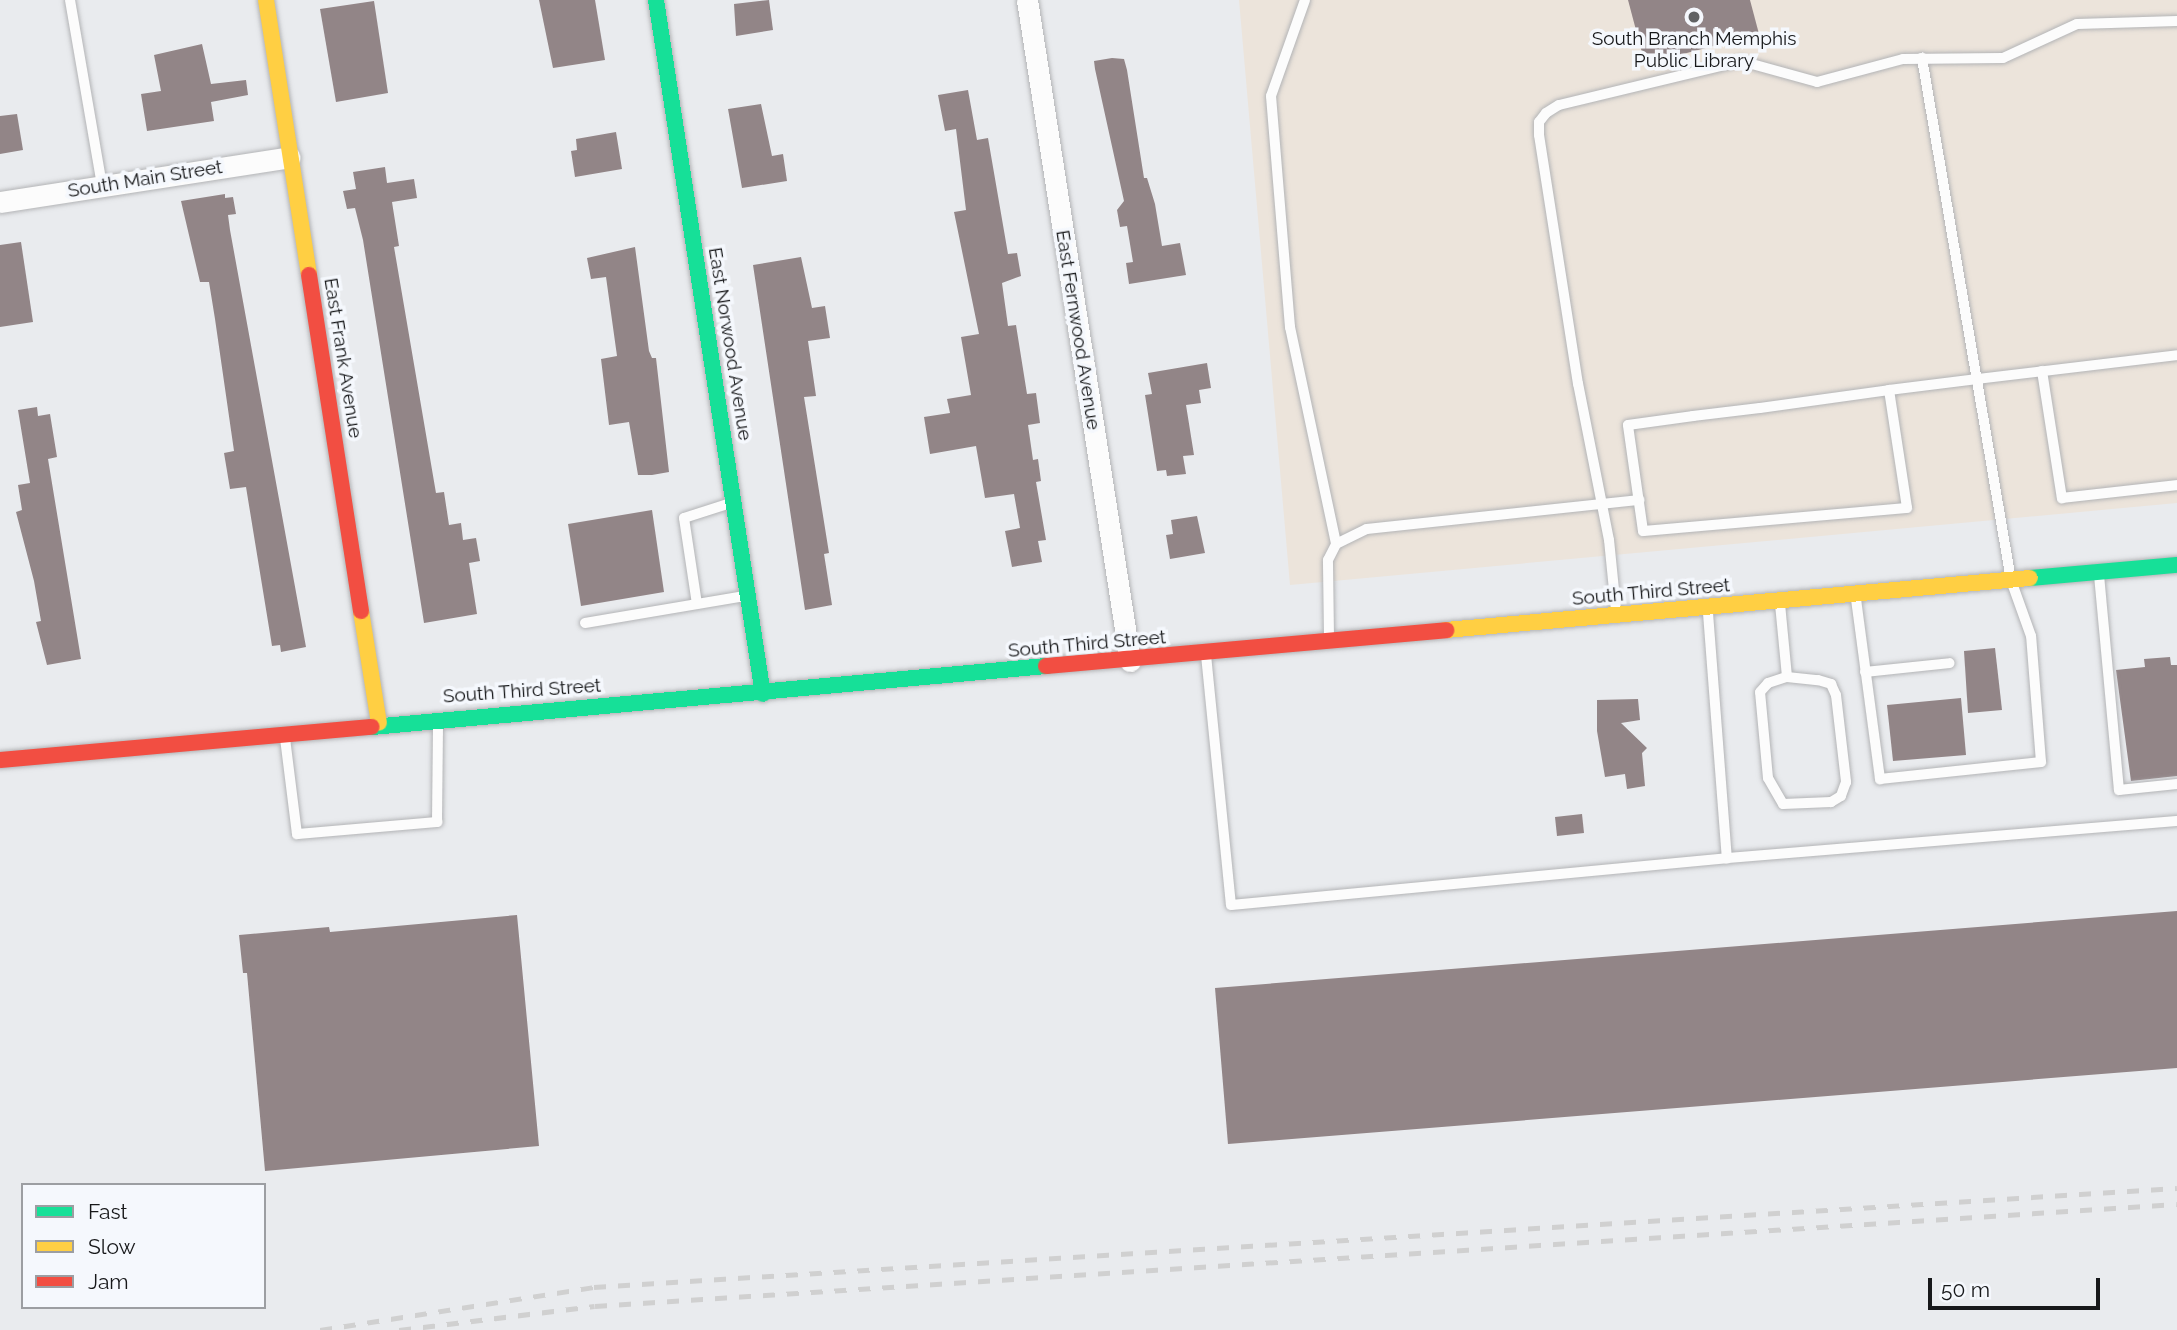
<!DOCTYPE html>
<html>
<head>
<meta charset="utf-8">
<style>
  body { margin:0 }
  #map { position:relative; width:2177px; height:1330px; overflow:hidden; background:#e9ebee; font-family:Raleway,sans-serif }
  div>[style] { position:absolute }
  .commercial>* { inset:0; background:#ece4db }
  .building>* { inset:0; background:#928587 }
  .roads { filter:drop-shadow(0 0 2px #b3b4b6) drop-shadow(0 0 2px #b3b4b6) }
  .lane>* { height:10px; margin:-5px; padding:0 5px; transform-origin:5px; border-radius:5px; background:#fcfcfc }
  .street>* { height:21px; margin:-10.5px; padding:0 10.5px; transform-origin:10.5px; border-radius:10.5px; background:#fcfcfc }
  .fast>* { height:16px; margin:-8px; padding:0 8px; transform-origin:8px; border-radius:8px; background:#16e098 }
  .slow>* { height:16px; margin:-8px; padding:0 8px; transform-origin:8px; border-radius:8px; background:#ffcf43 }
  .jam>* { height:16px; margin:-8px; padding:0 8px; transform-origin:8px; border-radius:8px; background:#f24e42 }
  .rail>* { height:5px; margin-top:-2.5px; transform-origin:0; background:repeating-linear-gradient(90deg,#d0d0d0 0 12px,transparent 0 24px) }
  .dots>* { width:19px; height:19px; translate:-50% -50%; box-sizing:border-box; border:4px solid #f5f8fd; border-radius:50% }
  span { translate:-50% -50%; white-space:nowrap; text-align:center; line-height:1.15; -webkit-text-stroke:7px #f5f8fd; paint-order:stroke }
  .poi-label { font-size:19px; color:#17181a }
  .street-label { font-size:19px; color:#17181a }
  .legend { position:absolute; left:21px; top:1183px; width:245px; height:126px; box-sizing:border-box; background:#f5f8fd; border:2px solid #9c9ea2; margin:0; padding:9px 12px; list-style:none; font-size:21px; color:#17181a }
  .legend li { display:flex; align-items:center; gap:14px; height:35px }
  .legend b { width:35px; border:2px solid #9c9ea2 }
  .scale { position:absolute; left:1928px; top:1278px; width:172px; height:32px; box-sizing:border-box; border:4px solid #17181a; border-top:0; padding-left:9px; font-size:21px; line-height:24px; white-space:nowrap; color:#17181a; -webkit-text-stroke:5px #f5f8fd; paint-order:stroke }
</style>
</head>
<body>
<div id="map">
  <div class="commercial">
    <div style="clip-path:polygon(1239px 0,2177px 0,2177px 503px,1290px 585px)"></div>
  </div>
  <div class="building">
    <div style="clip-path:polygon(539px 0,595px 0,605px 60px,553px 68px)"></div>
    <div style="clip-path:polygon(769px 0,773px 30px,736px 36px,734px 4px)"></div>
    <div style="clip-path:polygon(1628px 0,1750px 0,1759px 34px,1645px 64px)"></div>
    <div style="clip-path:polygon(374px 1px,388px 93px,336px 102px,320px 9px)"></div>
    <div style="clip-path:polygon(202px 44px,211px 84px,246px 80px,248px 95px,211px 102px,214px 121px,147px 131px,141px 94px,161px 91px,154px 55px)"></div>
    <div style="clip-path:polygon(1112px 58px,1124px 59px,1127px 70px,1144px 178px,1147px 178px,1155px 204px,1162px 246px,1180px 243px,1186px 275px,1129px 284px,1126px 263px,1133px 262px,1127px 226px,1120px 227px,1117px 210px,1124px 201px,1095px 69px,1094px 61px)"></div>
    <div style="clip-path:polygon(968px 90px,977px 140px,988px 138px,1008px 254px,1017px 253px,1021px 276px,1002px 283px,1008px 326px,1016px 325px,1027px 394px,1036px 393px,1040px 423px,1028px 425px,1033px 460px,1038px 459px,1041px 481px,1036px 482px,1046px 540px,1038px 541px,1042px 562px,1012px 567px,1005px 531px,1020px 528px,1014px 494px,985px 498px,976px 446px,930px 454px,924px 417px,950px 413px,947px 399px,971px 395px,961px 337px,979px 334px,954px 212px,966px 210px,956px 129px,945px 131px,938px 95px)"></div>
    <div style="clip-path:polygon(761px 104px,772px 156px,783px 154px,787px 181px,742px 188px,728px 109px)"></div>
    <div style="clip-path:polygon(17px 114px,23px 150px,0 154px,0 116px)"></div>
    <div style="clip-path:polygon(616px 132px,622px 169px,575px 177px,571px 151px,577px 150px,576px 139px)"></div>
    <div style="clip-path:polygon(385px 167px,387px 183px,414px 179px,417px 198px,392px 202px,399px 246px,394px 247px,436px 493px,444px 492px,449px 525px,461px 523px,463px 540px,476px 538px,480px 561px,469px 563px,477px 614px,424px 623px,363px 240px,355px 208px,347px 209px,343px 191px,356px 189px,353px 172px)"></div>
    <div style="clip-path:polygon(225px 194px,225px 198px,233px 197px,236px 214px,228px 215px,230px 230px,306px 647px,281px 652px,280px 645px,272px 646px,246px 487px,230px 489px,224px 453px,234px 451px,215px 319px,209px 282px,200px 282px,181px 201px)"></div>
    <div style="clip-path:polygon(21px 242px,33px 322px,0 327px,0 245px)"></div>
    <div style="clip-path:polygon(635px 247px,649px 351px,652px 358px,656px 358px,669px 472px,652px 475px,638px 475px,629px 422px,609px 425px,601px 359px,617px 356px,606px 277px,591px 279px,587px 258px)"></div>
    <div style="clip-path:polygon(801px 257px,812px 308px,825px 306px,830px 338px,808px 341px,816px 396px,804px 397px,829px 553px,824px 554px,832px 605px,805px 610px,753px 265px)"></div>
    <div style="clip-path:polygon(1207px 363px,1211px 388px,1199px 390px,1201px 403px,1186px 405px,1194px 455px,1183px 456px,1186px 474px,1167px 476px,1166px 470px,1157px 471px,1145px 395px,1152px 394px,1148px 373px)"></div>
    <div style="clip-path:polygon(37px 407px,38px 416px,50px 414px,57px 457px,48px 459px,81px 659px,47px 665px,36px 622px,41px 621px,34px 581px,16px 512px,22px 510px,18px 485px,30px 483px,18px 410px)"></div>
    <div style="clip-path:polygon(652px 510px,664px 592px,581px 606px,568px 524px)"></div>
    <div style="clip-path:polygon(1197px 516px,1205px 553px,1170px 559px,1166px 535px,1173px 534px,1171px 520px)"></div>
    <div style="clip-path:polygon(1995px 648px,2002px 710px,1968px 713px,1964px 651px)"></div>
    <div style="clip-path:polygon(2170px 657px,2171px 665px,2177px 665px,2177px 776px,2131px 781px,2116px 670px,2145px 667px,2144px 659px)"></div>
    <div style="clip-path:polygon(1961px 698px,1966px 755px,1893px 761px,1887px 705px)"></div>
    <div style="clip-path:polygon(1638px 699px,1640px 720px,1621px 723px,1647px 748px,1642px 753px,1645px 786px,1627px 789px,1625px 774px,1605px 777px,1597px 731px,1597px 700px)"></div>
    <div style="clip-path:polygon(1582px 814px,1584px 833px,1557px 836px,1555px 817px)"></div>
    <div style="clip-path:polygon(2177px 911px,2177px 1068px,1228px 1144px,1215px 988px)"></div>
    <div style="clip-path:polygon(517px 915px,539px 1146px,265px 1171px,247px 973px,243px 973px,239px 935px,329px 927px,330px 932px)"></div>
  </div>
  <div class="roads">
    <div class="lane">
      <div style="left:70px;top:0;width:189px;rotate:80.2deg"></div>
      <div style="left:1305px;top:0;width:102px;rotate:109.5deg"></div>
      <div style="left:1271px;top:96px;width:232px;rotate:85.3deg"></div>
      <div style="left:1290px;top:327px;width:222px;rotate:78deg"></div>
      <div style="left:2042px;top:371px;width:129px;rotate:81.1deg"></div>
      <div style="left:2062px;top:498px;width:116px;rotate:-6.4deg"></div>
      <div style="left:1889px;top:390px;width:119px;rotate:81.3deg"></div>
      <div style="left:1907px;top:508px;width:265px;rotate:175deg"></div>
      <div style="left:1643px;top:531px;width:107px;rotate:-98.1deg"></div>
      <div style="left:1628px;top:425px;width:66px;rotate:-7.9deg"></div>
      <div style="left:1693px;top:416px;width:67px;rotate:-6.8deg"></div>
      <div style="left:1760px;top:408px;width:130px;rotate:-7.9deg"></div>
      <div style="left:1889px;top:390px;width:89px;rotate:-7.1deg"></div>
      <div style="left:1977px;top:379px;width:201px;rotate:-6.8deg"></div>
      <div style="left:2099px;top:575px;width:216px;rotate:84.7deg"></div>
      <div style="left:2119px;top:790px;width:58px;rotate:-5.9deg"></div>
      <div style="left:1856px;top:599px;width:182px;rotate:82.4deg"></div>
      <div style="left:1880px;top:779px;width:162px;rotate:-6deg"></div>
      <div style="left:2041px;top:762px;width:126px;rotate:-94.5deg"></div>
      <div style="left:2031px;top:636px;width:59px;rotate:-109.7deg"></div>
      <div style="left:2011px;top:580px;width:530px;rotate:-99.68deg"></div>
      <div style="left:697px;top:604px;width:87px;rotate:-98.6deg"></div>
      <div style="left:684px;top:518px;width:49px;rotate:-17.7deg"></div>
      <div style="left:1780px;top:604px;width:73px;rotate:84.5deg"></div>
      <div style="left:1616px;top:610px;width:70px;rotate:-95.7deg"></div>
      <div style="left:1609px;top:540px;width:159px;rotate:-101.2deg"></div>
      <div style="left:1578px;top:384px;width:252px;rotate:-98.9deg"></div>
      <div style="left:1539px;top:135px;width:13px;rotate:-90deg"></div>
      <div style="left:1539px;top:122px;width:11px;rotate:-52deg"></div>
      <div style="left:1546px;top:113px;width:15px;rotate:-32deg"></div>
      <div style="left:1559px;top:105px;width:187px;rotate:-13.6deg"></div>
      <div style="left:1741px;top:61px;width:79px;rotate:15.4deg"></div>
      <div style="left:1817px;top:82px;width:89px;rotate:-15deg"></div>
      <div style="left:1903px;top:59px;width:100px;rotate:-0.6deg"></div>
      <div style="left:2003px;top:58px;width:81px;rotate:-24.7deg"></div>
      <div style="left:2077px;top:24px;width:100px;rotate:-1.7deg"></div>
      <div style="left:1708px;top:613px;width:246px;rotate:85.6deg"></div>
      <div style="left:1727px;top:858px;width:452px;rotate:-4.7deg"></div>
      <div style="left:585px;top:623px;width:162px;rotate:-9.6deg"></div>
      <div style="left:1329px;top:636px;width:76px;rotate:-90.8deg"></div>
      <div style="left:1328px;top:560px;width:18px;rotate:-63deg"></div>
      <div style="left:1336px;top:544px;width:34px;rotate:-26deg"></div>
      <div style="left:1367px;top:529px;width:274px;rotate:-6.1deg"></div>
      <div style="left:1206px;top:655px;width:251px;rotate:84.3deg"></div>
      <div style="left:1231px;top:905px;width:498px;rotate:-5.4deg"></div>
      <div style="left:1865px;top:672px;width:85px;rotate:-6deg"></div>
      <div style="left:1787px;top:677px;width:31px;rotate:6deg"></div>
      <div style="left:1818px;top:680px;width:14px;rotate:17deg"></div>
      <div style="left:1831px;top:684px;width:12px;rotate:66deg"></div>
      <div style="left:1836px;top:695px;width:88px;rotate:83.4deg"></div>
      <div style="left:1846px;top:782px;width:15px;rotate:110deg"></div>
      <div style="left:1841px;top:796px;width:12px;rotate:149deg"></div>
      <div style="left:1831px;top:802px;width:48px;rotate:177.6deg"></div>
      <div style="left:1783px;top:804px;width:30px;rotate:-120deg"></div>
      <div style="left:1768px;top:778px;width:86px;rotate:-95.3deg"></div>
      <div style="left:1760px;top:692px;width:12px;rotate:-48deg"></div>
      <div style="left:1768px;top:683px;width:20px;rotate:-18deg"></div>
      <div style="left:285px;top:738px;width:97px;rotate:82.9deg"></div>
      <div style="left:297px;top:834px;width:141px;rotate:-4.9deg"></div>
      <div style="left:437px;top:822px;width:97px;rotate:-89.4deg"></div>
    </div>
    <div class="street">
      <div style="left:1027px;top:0;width:669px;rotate:81.14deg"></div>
      <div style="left:0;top:202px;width:293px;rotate:-8.8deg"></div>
    </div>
    <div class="fast">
      <div style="left:656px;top:0;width:702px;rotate:81.24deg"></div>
      <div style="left:2030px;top:578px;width:148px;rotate:-5.1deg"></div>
      <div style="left:372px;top:727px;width:677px;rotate:-5.17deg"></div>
    </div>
    <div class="slow">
      <div style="left:266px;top:0;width:278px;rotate:81.1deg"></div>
      <div style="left:361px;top:611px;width:113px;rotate:80.9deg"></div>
      <div style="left:1446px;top:630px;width:586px;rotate:-5.09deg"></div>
    </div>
    <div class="jam">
      <div style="left:309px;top:275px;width:340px;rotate:81.2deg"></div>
      <div style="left:1046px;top:666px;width:402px;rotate:-5.1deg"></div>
      <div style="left:0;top:760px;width:373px;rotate:-5.1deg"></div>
    </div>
  </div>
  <div class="rail">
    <div style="left:320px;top:1330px;width:277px;rotate:-8.9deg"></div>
    <div style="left:594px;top:1287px;width:1586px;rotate:-3.58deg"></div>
    <div style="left:399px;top:1330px;width:197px;rotate:-7deg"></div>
    <div style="left:595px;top:1306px;width:1585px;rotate:-3.69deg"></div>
  </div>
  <div class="dots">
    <div style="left:1694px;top:17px;background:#606264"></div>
  </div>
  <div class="poi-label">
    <span style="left:1694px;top:50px">South Branch Memphis<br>Public Library</span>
  </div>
  <div class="street-label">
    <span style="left:145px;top:179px;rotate:-9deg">South Main Street</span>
    <span style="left:1078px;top:330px;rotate:81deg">East Fernwood Avenue</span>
    <span style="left:730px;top:344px;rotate:81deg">East Norwood Avenue</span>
    <span style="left:343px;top:358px;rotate:81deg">East Frank Avenue</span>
    <span style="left:1651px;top:592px;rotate:-5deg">South Third Street</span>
    <span style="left:1087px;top:644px;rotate:-5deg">South Third Street</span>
    <span style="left:522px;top:691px;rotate:-4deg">South Third Street</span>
  </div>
  <ul class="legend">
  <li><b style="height:9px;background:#16e098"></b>Fast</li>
  <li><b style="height:9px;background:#ffcf43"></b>Slow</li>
  <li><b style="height:9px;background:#f24e42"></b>Jam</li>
  </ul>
  <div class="scale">50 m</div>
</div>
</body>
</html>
